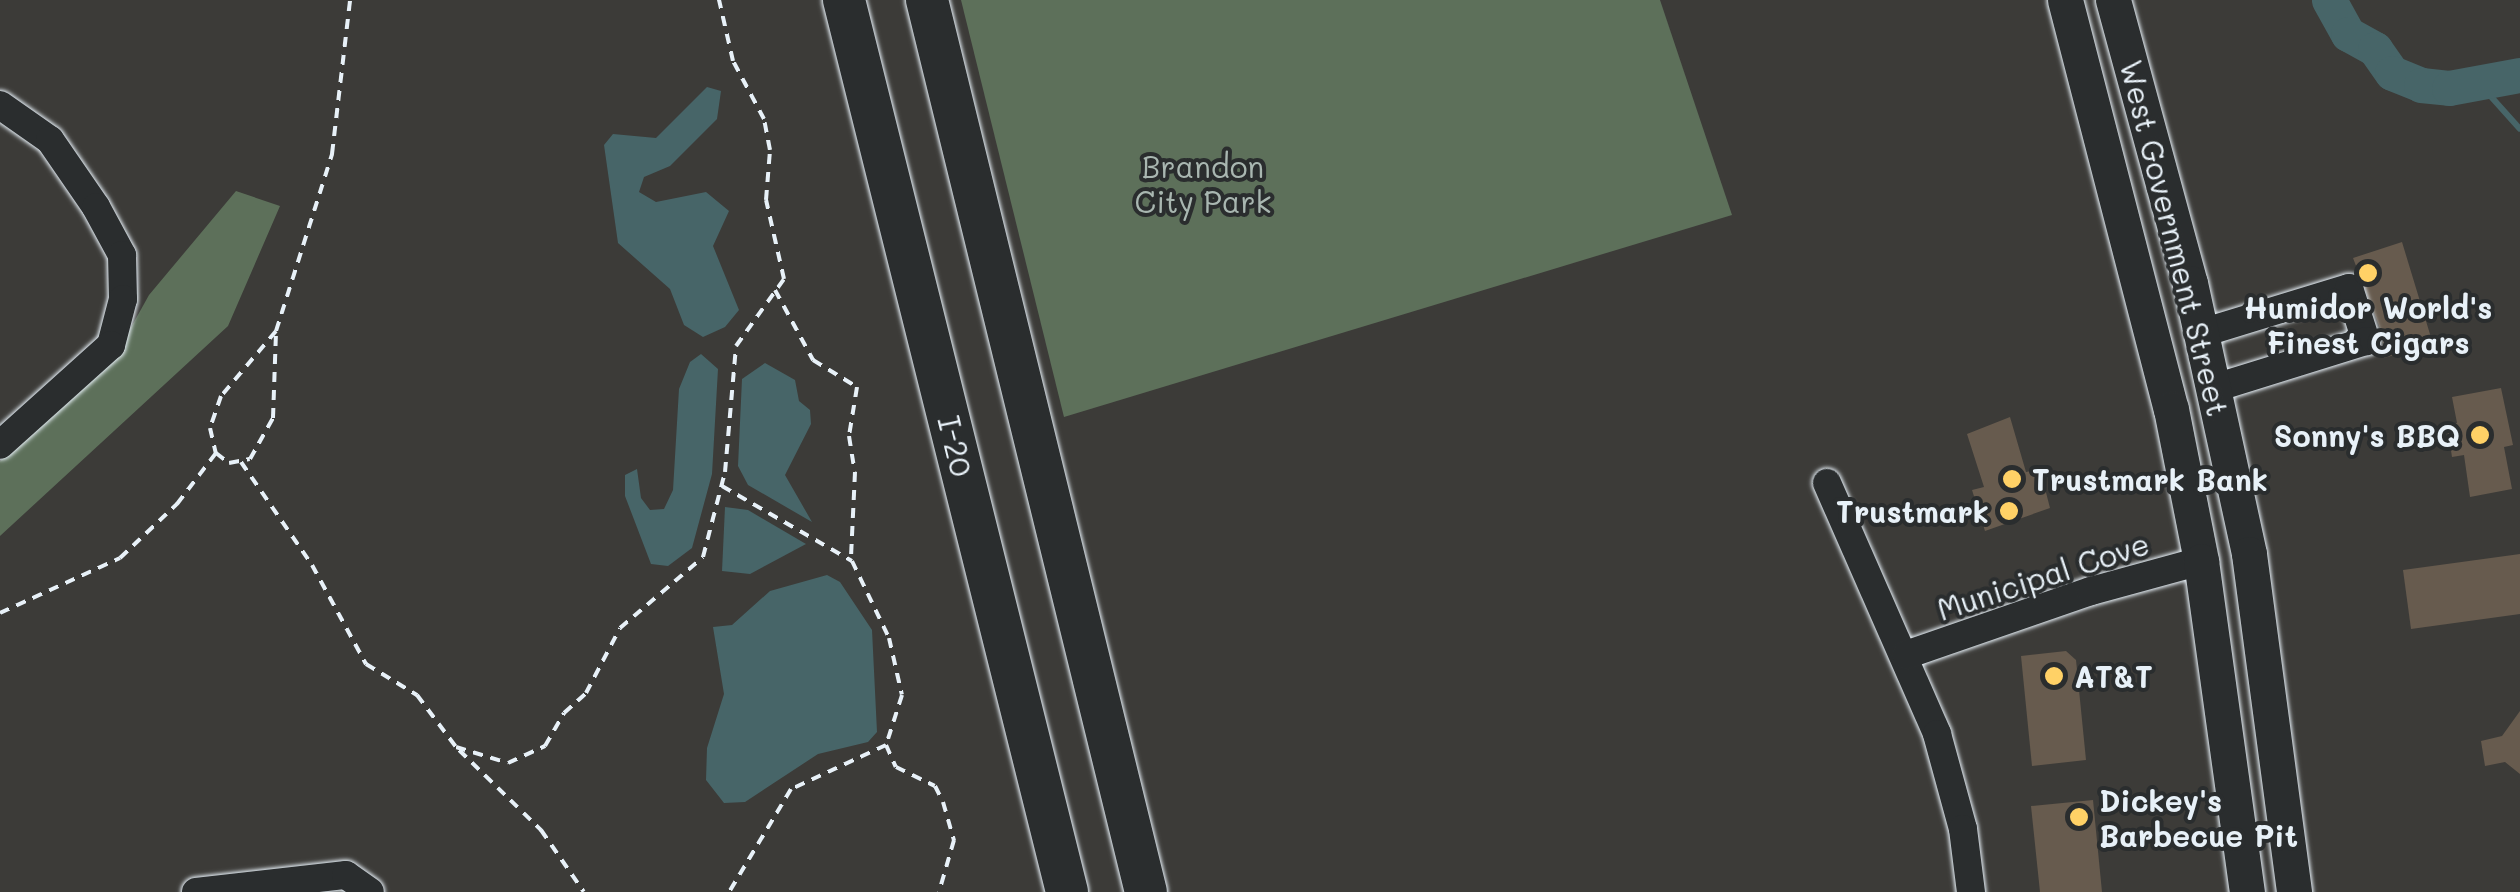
<!DOCTYPE html>
<html>
<head>
<meta charset="utf-8">
<style>
  body { margin:0 }
  #map { position:relative; width:2520px; height:892px; overflow:hidden; background:#3c3b38; font-family:Mali,sans-serif }
  div>[style] { position:absolute }
  .green>* { inset:0; background:#5d705a }
  .water>* { inset:0; background:#476568 }
  .stream>* { height:6px; margin:-3px; padding:0 3px; transform-origin:3px; border-radius:3px; background:#476568 }
  .river>* { height:35px; margin:-17.5px; padding:0 17.5px; transform-origin:17.5px; border-radius:17.5px; background:#476568 }
  .building>* { inset:0; background:#675b4e }
  .path>* { height:4px; margin-top:-2px; transform-origin:0; background:repeating-linear-gradient(90deg,#e8f1f8 0 10px,transparent 0 18px) }
  .roads { filter:drop-shadow(0 0 2px #e8f1f8) drop-shadow(0 0 2px #e8f1f8) }
  .minor>* { height:28px; margin:-14px; padding:0 14px; transform-origin:14px; border-radius:14px; background:#2a2d2e }
  .major>* { height:35px; margin:-17.5px; padding:0 17.5px; transform-origin:17.5px; border-radius:17.5px; background:#2a2d2e }
  .highway>* { height:42px; margin:-21px; padding:0 21px; transform-origin:21px; border-radius:21px; background:#2a2d2e }
  .dots>* { width:28px; height:28px; translate:-50% -50%; box-sizing:border-box; border:5px solid #2a2d2e; border-radius:50% }
  span { translate:-50% -50%; white-space:nowrap; text-align:center; line-height:1.15; -webkit-text-stroke:8px #2a2d2e; paint-order:stroke }
  .park-label { font-size:30px; color:#a9b7b1 }
  .street-label { font-size:30px; color:#e8f1f8 }
  .poi-label { font-size:30px; color:#e8f1f8; font-weight:700 }
  .right { translate:-100% -50%; text-align:right }
  .left { translate:0 -50%; text-align:left }
</style>
</head>
<body>
<div id="map">
  <div class="green">
    <div style="clip-path:polygon(961px 0,1660px 0,1732px 215px,1064px 417px)"></div>
    <div style="clip-path:polygon(236px 191px,280px 206px,228px 326px,0 536px,0 461px,119px 349px,149px 295px)"></div>
  </div>
  <div class="water">
    <div style="clip-path:polygon(707px 87px,721px 91px,717px 119px,670px 166px,644px 177px,639px 192px,656px 202px,706px 192px,729px 211px,713px 246px,739px 310px,725px 327px,703px 337px,684px 325px,670px 289px,618px 243px,604px 145px,613px 134px,656px 138px)"></div>
    <div style="clip-path:polygon(701px 354px,718px 369px,712px 474px,692px 548px,668px 566px,651px 564px,625px 496px,625px 475px,637px 469px,641px 498px,650px 510px,664px 509px,673px 490px,679px 389px,690px 362px)"></div>
    <div style="clip-path:polygon(765px 363px,795px 380px,799px 401px,810px 410px,811px 424px,785px 475px,812px 522px,748px 485px,738px 466px,742px 379px)"></div>
    <div style="clip-path:polygon(725px 507px,748px 510px,806px 544px,750px 574px,722px 571px)"></div>
    <div style="clip-path:polygon(827px 575px,840px 582px,872px 630px,877px 732px,868px 742px,818px 754px,745px 802px,724px 803px,706px 780px,707px 748px,724px 694px,713px 627px,732px 625px,770px 591px)"></div>
  </div>
  <div class="stream">
    <div style="left:2477px;top:81px;width:64px;rotate:48.1deg"></div>
  </div>
  <div class="river">
    <div style="left:2329px;top:0;width:39px;rotate:61deg"></div>
    <div style="left:2348px;top:34px;width:31px;rotate:29deg"></div>
    <div style="left:2375px;top:49px;width:29px;rotate:55deg"></div>
    <div style="left:2392px;top:73px;width:31px;rotate:22deg"></div>
    <div style="left:2421px;top:85px;width:28px;rotate:6deg"></div>
    <div style="left:2449px;top:88px;width:72px;rotate:-10.4deg"></div>
  </div>
  <div class="building">
    <div style="clip-path:polygon(2402px 242px,2433px 344px,2384px 358px,2383px 336px,2353px 258px)"></div>
    <div style="clip-path:polygon(2501px 388px,2513px 445px,2504px 447px,2512px 489px,2470px 497px,2464px 455px,2452px 457px,2447px 425px,2457px 423px,2452px 397px)"></div>
    <div style="clip-path:polygon(2010px 417px,2026px 472px,2040px 469px,2050px 508px,1985px 531px,1972px 490px,1984px 487px,1967px 434px)"></div>
    <div style="clip-path:polygon(2520px 554px,2520px 614px,2411px 629px,2403px 570px)"></div>
    <div style="clip-path:polygon(2066px 651px,2076px 660px,2086px 760px,2032px 766px,2021px 656px)"></div>
    <div style="clip-path:polygon(2520px 711px,2520px 774px,2505px 762px,2485px 766px,2481px 741px,2502px 736px)"></div>
    <div style="clip-path:polygon(2093px 800px,2102px 892px,2040px 892px,2031px 806px)"></div>
  </div>
  <div class="path">
    <div style="left:775px;top:290px;width:80px;rotate:61.5deg"></div>
    <div style="left:813px;top:360px;width:52px;rotate:31.5deg"></div>
    <div style="left:857px;top:387px;width:50px;rotate:99.3deg"></div>
    <div style="left:849px;top:436px;width:36px;rotate:81deg"></div>
    <div style="left:855px;top:472px;width:85px;rotate:92.7deg"></div>
    <div style="left:276px;top:331px;width:85px;rotate:130.2deg"></div>
    <div style="left:221px;top:396px;width:34px;rotate:109deg"></div>
    <div style="left:210px;top:428px;width:26px;rotate:77deg"></div>
    <div style="left:216px;top:453px;width:16px;rotate:38deg"></div>
    <div style="left:229px;top:463px;width:21px;rotate:-11deg"></div>
    <div style="left:250px;top:459px;width:47px;rotate:-60.7deg"></div>
    <div style="left:273px;top:418px;width:87px;rotate:-88deg"></div>
    <div style="left:276px;top:331px;width:186px;rotate:-72.4deg"></div>
    <div style="left:332px;top:154px;width:155px;rotate:-83.3deg"></div>
    <div style="left:241px;top:462px;width:125px;rotate:55.4deg"></div>
    <div style="left:312px;top:565px;width:113px;rotate:61.4deg"></div>
    <div style="left:366px;top:664px;width:60px;rotate:31.3deg"></div>
    <div style="left:417px;top:695px;width:65px;rotate:53.1deg"></div>
    <div style="left:456px;top:747px;width:54px;rotate:17.1deg"></div>
    <div style="left:508px;top:763px;width:41px;rotate:-24.7deg"></div>
    <div style="left:545px;top:746px;width:38px;rotate:-60deg"></div>
    <div style="left:564px;top:713px;width:30px;rotate:-42deg"></div>
    <div style="left:586px;top:693px;width:73px;rotate:-62.4deg"></div>
    <div style="left:620px;top:628px;width:109px;rotate:-40.5deg"></div>
    <div style="left:703px;top:557px;width:88px;rotate:-75.5deg"></div>
    <div style="left:725px;top:472px;width:126px;rotate:-85deg"></div>
    <div style="left:736px;top:346px;width:82px;rotate:-54.4deg"></div>
    <div style="left:784px;top:279px;width:81px;rotate:-102.8deg"></div>
    <div style="left:766px;top:200px;width:50px;rotate:-85.4deg"></div>
    <div style="left:770px;top:150px;width:32px;rotate:-101deg"></div>
    <div style="left:764px;top:119px;width:66px;rotate:-118.1deg"></div>
    <div style="left:733px;top:61px;width:63px;rotate:-102.9deg"></div>
    <div style="left:722px;top:486px;width:150px;rotate:30deg"></div>
    <div style="left:852px;top:561px;width:85px;rotate:64.3deg"></div>
    <div style="left:889px;top:638px;width:58px;rotate:77.2deg"></div>
    <div style="left:902px;top:695px;width:52px;rotate:107.7deg"></div>
    <div style="left:886px;top:745px;width:105px;rotate:155.1deg"></div>
    <div style="left:791px;top:789px;width:120px;rotate:121deg"></div>
    <div style="left:0;top:613px;width:132px;rotate:-24.6deg"></div>
    <div style="left:120px;top:558px;width:79px;rotate:-43.5deg"></div>
    <div style="left:177px;top:504px;width:64px;rotate:-52.6deg"></div>
    <div style="left:886px;top:745px;width:24px;rotate:66deg"></div>
    <div style="left:896px;top:767px;width:43px;rotate:26deg"></div>
    <div style="left:935px;top:786px;width:18px;rotate:63deg"></div>
    <div style="left:943px;top:802px;width:40px;rotate:74deg"></div>
    <div style="left:954px;top:840px;width:54px;rotate:106.1deg"></div>
    <div style="left:459px;top:750px;width:115px;rotate:44.3deg"></div>
    <div style="left:541px;top:830px;width:75px;rotate:55.3deg"></div>
  </div>
  <div class="roads">
    <div class="minor">
      <div style="left:0;top:105px;width:61px;rotate:35deg"></div>
      <div style="left:50px;top:140px;width:81px;rotate:55.5deg"></div>
      <div style="left:96px;top:207px;width:55px;rotate:61.6deg"></div>
      <div style="left:122px;top:255px;width:44px;rotate:88.7deg"></div>
      <div style="left:123px;top:299px;width:48px;rotate:104.6deg"></div>
      <div style="left:111px;top:345px;width:149px;rotate:138deg"></div>
      <div style="left:2202px;top:333px;width:154px;rotate:-17deg"></div>
      <div style="left:2349px;top:288px;width:56px;rotate:72.2deg"></div>
      <div style="left:2366px;top:341px;width:158px;rotate:162.7deg"></div>
      <div style="left:1827px;top:483px;width:274px;rotate:66.3deg"></div>
      <div style="left:1937px;top:734px;width:98px;rotate:74.7deg"></div>
      <div style="left:1963px;top:829px;width:64px;rotate:82.8deg"></div>
      <div style="left:1906px;top:655px;width:196px;rotate:-19.1deg"></div>
      <div style="left:2091px;top:591px;width:114px;rotate:-15.3deg"></div>
      <div style="left:196px;top:892px;width:151px;rotate:-6.5deg"></div>
      <div style="left:346px;top:875px;width:29px;rotate:35deg"></div>
    </div>
    <div class="major">
      <div style="left:2065px;top:0;width:423px;rotate:75.5deg"></div>
      <div style="left:2171px;top:409px;width:155px;rotate:78.8deg"></div>
      <div style="left:2201px;top:561px;width:334px;rotate:82.1deg"></div>
      <div style="left:2113px;top:0;width:293px;rotate:74.8deg"></div>
      <div style="left:2190px;top:283px;width:277px;rotate:77.7deg"></div>
      <div style="left:2249px;top:554px;width:341px;rotate:82.4deg"></div>
    </div>
    <div class="highway">
      <div style="left:844px;top:0;width:919px;rotate:75.96deg"></div>
      <div style="left:927px;top:0;width:918px;rotate:76.21deg"></div>
    </div>
  </div>
  <div class="dots">
    <div style="left:2368px;top:273px;background:#ffd166"></div>
    <div style="left:2480px;top:435px;background:#ffd166"></div>
    <div style="left:2012px;top:479px;background:#ffd166"></div>
    <div style="left:2009px;top:511px;background:#ffd166"></div>
    <div style="left:2054px;top:676px;background:#ffd166"></div>
    <div style="left:2079px;top:817px;background:#ffd166"></div>
  </div>
  <div class="park-label">
    <span style="left:1203px;top:183px">Brandon<br>City Park</span>
  </div>
  <div class="street-label">
    <span style="left:2175px;top:238px;rotate:76deg">West Government Street</span>
    <span style="left:956px;top:446px;rotate:76deg">I-20</span>
    <span style="left:2043px;top:576px;rotate:-18deg">Municipal Cove</span>
  </div>
  <div class="poi-label">
    <span style="left:2368px;top:324px">Humidor World's<br>Finest Cigars</span>
    <span class="right" style="left:2460px;top:435px">Sonny's BBQ</span>
    <span class="left" style="left:2032px;top:479px">Trustmark Bank</span>
    <span class="right" style="left:1989px;top:511px">Trustmark</span>
    <span class="left" style="left:2074px;top:676px">AT&amp;T</span>
    <span class="left" style="left:2099px;top:817px">Dickey's<br>Barbecue Pit</span>
  </div>
</div>
</body>
</html>
